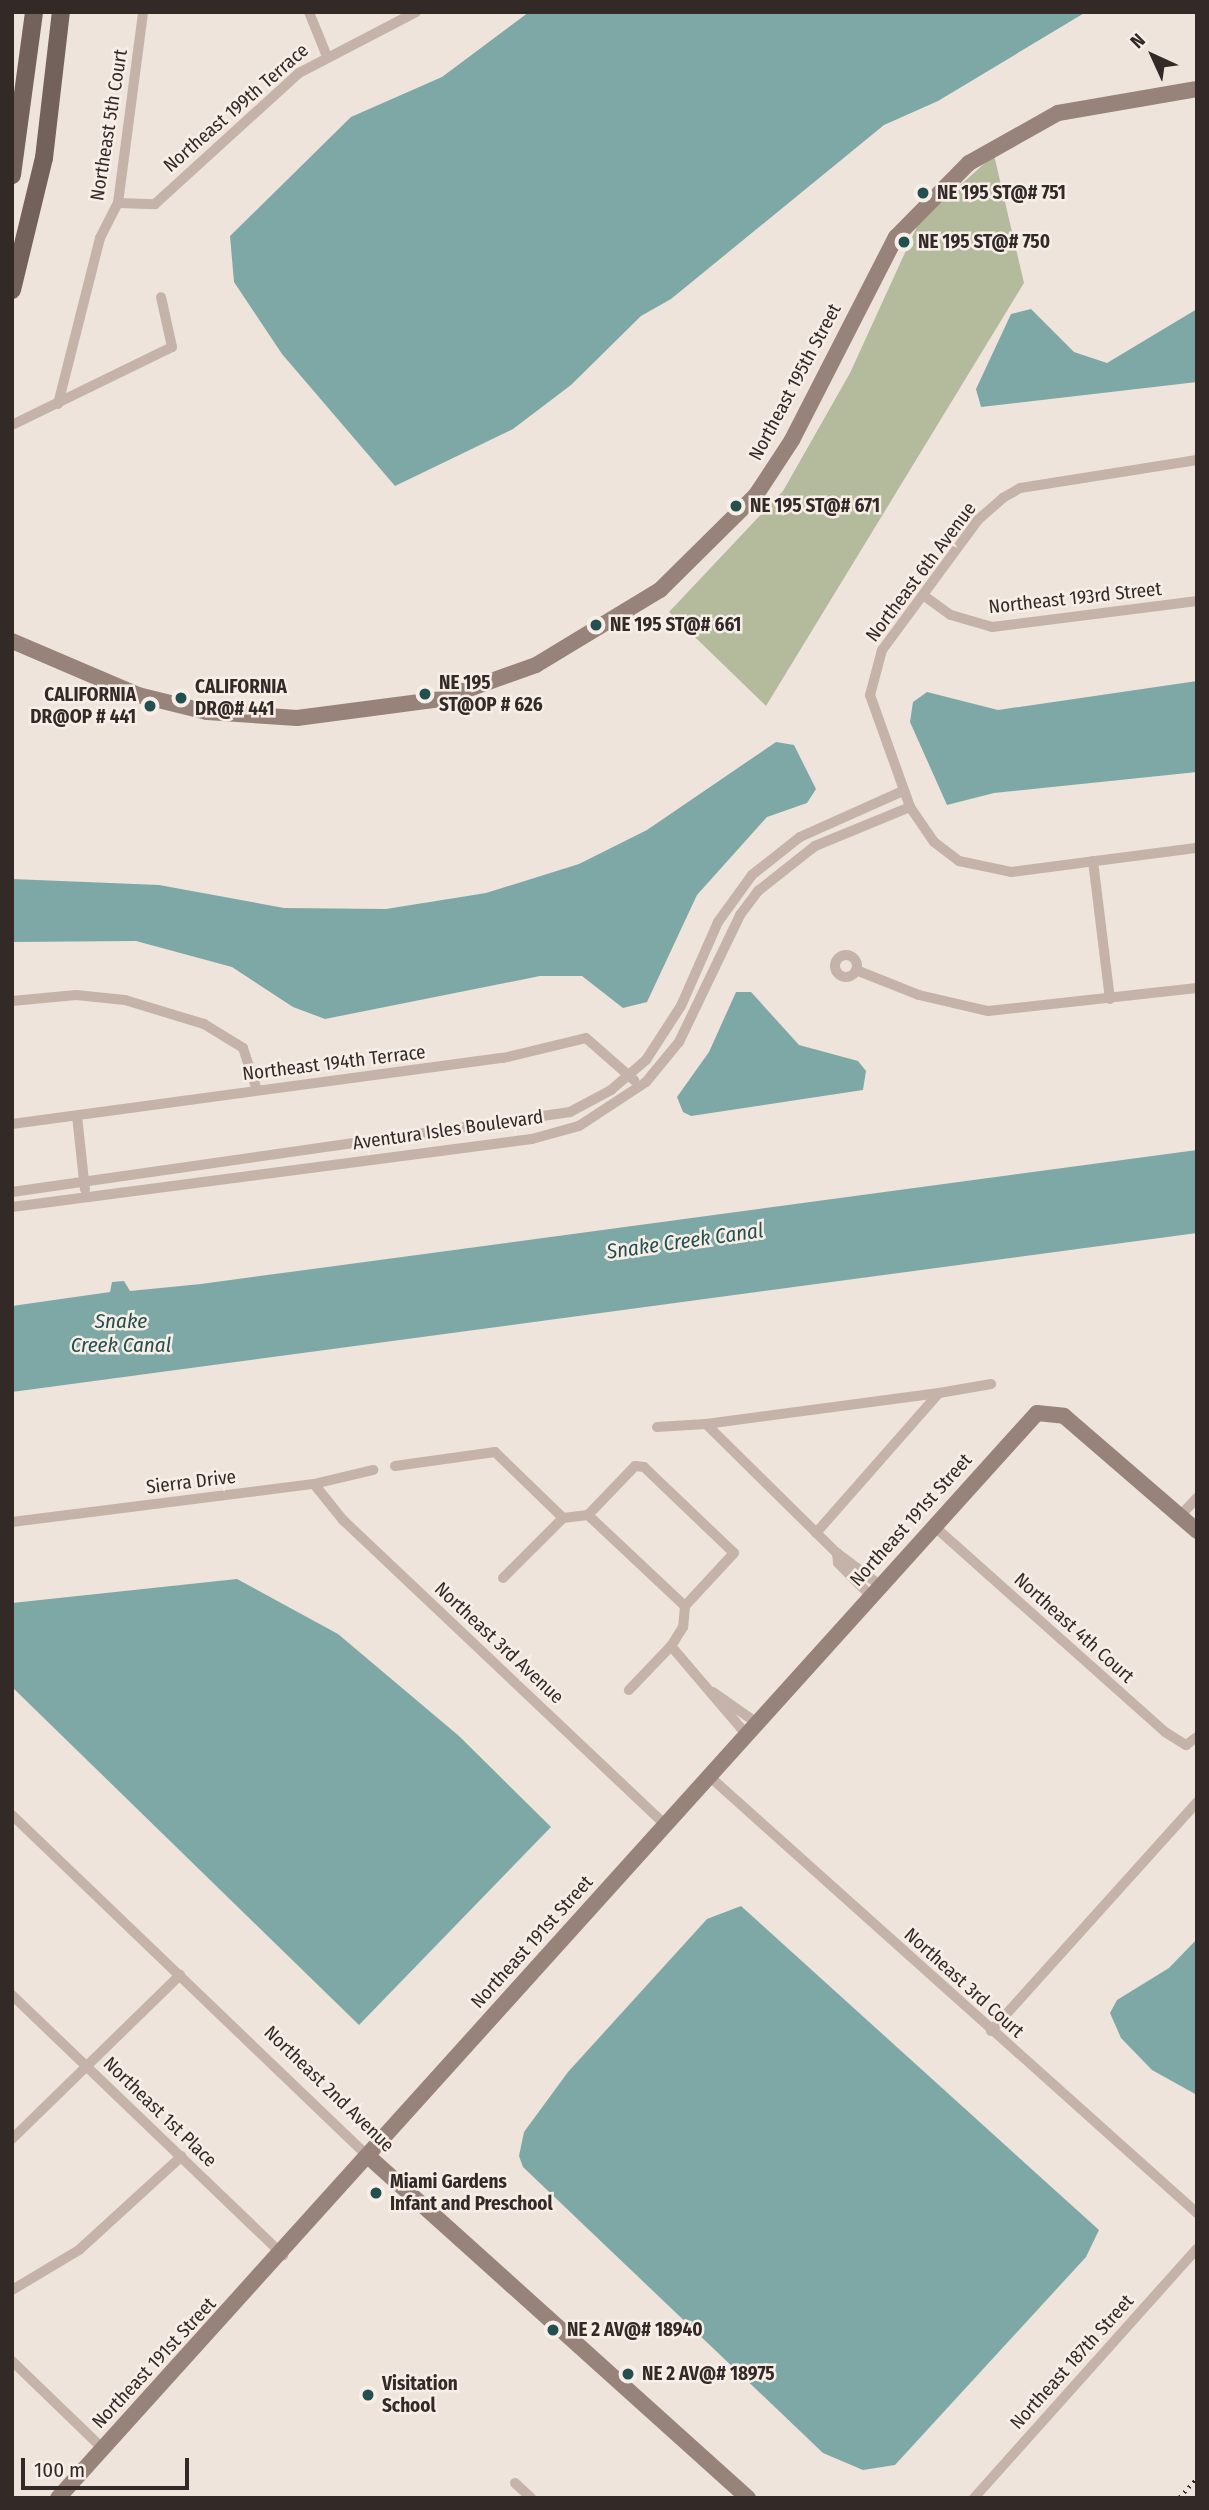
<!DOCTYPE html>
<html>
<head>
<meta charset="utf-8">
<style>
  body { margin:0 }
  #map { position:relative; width:1209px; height:2510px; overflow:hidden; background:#eee4db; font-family:"Fira Sans Condensed",sans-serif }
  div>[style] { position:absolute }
  .green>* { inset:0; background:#b4bb9d }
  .water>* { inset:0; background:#7ea8a5 }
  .street>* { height:10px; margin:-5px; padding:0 5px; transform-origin:5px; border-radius:5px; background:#c5b3a9 }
  .street>.ring { margin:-5px; padding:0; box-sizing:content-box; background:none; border:10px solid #c5b3a9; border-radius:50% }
  .secondary>* { height:16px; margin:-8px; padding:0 8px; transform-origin:8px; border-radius:8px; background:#98837b }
  .primary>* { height:18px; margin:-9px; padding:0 9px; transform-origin:9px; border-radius:9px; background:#73615b }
  .rail>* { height:3.5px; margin-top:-1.75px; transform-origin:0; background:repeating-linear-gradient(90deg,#332a28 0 2px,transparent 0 7px) }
  .dots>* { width:19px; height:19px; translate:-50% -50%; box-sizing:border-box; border:4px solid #f7eee7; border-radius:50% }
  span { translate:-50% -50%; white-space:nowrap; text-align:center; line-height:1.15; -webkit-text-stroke:5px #f7eee7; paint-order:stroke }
  .street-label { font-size:19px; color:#332a28 }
  .poi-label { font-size:19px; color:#332a28; font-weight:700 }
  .left { translate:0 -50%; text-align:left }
  .right { translate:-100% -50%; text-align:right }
  .water-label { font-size:21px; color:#234f4e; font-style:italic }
  .frame { position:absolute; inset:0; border:14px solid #332a28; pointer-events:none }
  .north { position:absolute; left:1118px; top:21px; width:70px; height:70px; -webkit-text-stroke:5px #f7eee7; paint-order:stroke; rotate:315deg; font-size:19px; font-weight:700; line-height:28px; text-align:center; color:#332a28 }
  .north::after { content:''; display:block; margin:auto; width:24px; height:32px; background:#332a28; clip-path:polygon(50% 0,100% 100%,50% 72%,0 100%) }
  .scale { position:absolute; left:21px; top:2458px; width:168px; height:32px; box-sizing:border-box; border:4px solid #332a28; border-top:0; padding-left:9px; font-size:21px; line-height:24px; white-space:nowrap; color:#332a28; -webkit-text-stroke:5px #f7eee7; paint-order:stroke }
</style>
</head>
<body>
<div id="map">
  <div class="green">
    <div style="clip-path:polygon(994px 155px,1024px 283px,766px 706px,669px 612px,783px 491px,850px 373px,919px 222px)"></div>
  </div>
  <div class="water">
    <div style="clip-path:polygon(529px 12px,1086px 12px,938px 101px,884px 125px,671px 299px,641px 316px,571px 385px,513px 429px,395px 486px,282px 354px,234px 282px,230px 236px,351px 117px,442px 77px)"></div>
    <div style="clip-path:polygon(1031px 309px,1074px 352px,1107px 363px,1197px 309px,1197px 382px,981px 407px,976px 389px,1011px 314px)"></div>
    <div style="clip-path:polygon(1197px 681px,1197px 772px,994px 793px,947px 805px,910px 722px,913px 702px,927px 692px,998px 710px)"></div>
    <div style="clip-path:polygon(776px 742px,794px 745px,816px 789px,807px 803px,767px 817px,697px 895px,647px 1002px,623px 1008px,582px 976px,540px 976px,325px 1019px,293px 1007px,232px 967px,136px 941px,12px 942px,12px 879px,159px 885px,284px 908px,386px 909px,486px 893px,579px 864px,647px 830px)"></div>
    <div style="clip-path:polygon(736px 992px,751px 992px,799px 1045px,858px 1061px,866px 1071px,863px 1090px,691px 1116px,683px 1112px,677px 1097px,709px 1052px)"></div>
    <div style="clip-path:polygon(1197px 1150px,1197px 1233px,12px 1392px,12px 1306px,110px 1292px,112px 1282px,124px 1281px,130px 1291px,201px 1284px)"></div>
    <div style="clip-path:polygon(237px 1579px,338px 1634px,459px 1736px,551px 1827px,359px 2025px,12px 1687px,12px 1603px)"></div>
    <div style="clip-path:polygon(741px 1906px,1099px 2230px,1086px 2257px,895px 2465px,863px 2470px,823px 2453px,523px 2167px,519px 2156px,524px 2132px,568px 2072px,707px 1919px)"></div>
    <div style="clip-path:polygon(1197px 1939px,1197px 2095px,1152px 2070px,1121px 2038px,1110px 2013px,1117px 2000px,1169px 1968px)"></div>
  </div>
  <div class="street">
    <div style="left:309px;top:12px;width:45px;rotate:68deg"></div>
    <div style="left:118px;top:203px;width:37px;rotate:2deg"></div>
    <div style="left:155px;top:204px;width:195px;rotate:-42.3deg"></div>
    <div style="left:299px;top:73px;width:132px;rotate:-27.5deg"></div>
    <div style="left:58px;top:404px;width:171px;rotate:-75.8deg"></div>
    <div style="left:100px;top:238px;width:39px;rotate:-63deg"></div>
    <div style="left:118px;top:203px;width:193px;rotate:-82.5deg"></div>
    <div style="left:12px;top:425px;width:178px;rotate:-26deg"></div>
    <div style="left:172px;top:347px;width:51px;rotate:-102.4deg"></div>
    <div style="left:1197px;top:460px;width:179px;rotate:171deg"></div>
    <div style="left:1020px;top:488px;width:20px;rotate:150deg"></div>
    <div style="left:1003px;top:498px;width:33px;rotate:139deg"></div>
    <div style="left:978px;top:520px;width:162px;rotate:126.4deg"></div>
    <div style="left:882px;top:650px;width:47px;rotate:104.9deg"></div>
    <div style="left:870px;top:695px;width:119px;rotate:70.3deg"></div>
    <div style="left:910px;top:807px;width:42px;rotate:55.6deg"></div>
    <div style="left:934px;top:842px;width:31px;rotate:37deg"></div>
    <div style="left:959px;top:861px;width:53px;rotate:11.9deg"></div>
    <div style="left:1011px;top:872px;width:188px;rotate:-7.4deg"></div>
    <div style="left:923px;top:595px;width:34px;rotate:36deg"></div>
    <div style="left:951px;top:615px;width:43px;rotate:16.3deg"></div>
    <div style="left:992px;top:627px;width:207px;rotate:-7.2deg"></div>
    <div style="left:1093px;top:861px;width:139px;rotate:83deg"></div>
    <div class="ring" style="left:835px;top:955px;width:12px;height:12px"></div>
    <div style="left:856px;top:970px;width:68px;rotate:21.6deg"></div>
    <div style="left:919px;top:995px;width:71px;rotate:13.1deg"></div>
    <div style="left:988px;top:1011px;width:210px;rotate:-6.3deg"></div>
    <div style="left:12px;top:1001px;width:64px;rotate:-5.4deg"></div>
    <div style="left:76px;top:995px;width:49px;rotate:5.8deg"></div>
    <div style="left:125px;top:1000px;width:83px;rotate:16.9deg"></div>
    <div style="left:204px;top:1024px;width:46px;rotate:31.6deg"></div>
    <div style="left:243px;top:1048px;width:44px;rotate:71.6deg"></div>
    <div style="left:77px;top:1116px;width:74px;rotate:83.8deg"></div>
    <div style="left:12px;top:1124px;width:495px;rotate:-7.7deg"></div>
    <div style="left:503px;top:1058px;width:85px;rotate:-13.5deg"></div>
    <div style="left:586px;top:1038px;width:64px;rotate:41.2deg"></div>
    <div style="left:12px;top:1192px;width:564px;rotate:-8.16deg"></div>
    <div style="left:570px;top:1112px;width:47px;rotate:-28.2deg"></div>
    <div style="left:611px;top:1090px;width:46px;rotate:-40.6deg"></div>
    <div style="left:646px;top:1060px;width:64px;rotate:-57.1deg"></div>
    <div style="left:681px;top:1006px;width:92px;rotate:-66.2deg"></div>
    <div style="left:718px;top:922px;width:58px;rotate:-54.1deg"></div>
    <div style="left:752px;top:875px;width:61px;rotate:-38.4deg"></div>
    <div style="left:800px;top:837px;width:113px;rotate:-24.1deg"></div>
    <div style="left:12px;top:1207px;width:524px;rotate:-7.45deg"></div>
    <div style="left:532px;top:1139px;width:49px;rotate:-15.5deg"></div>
    <div style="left:579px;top:1126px;width:80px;rotate:-33.3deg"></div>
    <div style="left:646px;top:1082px;width:52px;rotate:-50.5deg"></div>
    <div style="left:679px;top:1042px;width:141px;rotate:-64.3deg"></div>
    <div style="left:740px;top:915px;width:30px;rotate:-53deg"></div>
    <div style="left:758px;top:891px;width:73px;rotate:-38.3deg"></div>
    <div style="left:815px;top:846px;width:103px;rotate:-22.3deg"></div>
    <div style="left:706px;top:1424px;width:235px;rotate:-7.6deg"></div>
    <div style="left:657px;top:1427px;width:49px;rotate:-3.5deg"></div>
    <div style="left:706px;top:1424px;width:184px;rotate:44.6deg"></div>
    <div style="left:837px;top:1553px;width:55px;rotate:36.9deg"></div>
    <div style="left:395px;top:1466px;width:101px;rotate:-8deg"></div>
    <div style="left:495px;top:1452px;width:95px;rotate:44.1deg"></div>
    <div style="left:314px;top:1484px;width:46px;rotate:51.1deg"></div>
    <div style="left:343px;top:1520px;width:443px;rotate:43.4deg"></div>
    <div style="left:588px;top:1515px;width:68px;rotate:-46.2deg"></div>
    <div style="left:635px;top:1466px;width:9px;rotate:6deg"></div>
    <div style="left:644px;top:1467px;width:124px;rotate:43.7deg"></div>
    <div style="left:734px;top:1553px;width:72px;rotate:132.8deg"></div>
    <div style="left:1180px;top:1516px;width:25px;rotate:-47deg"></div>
    <div style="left:12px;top:1522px;width:304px;rotate:-7.2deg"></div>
    <div style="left:314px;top:1484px;width:61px;rotate:-13.3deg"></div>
    <div style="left:935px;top:1527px;width:308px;rotate:41.7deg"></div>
    <div style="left:1165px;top:1732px;width:25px;rotate:32deg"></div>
    <div style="left:1186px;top:1745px;width:14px;rotate:-36deg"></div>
    <div style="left:816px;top:1533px;width:186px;rotate:-48.7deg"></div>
    <div style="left:939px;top:1393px;width:53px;rotate:-9.8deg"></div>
    <div style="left:837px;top:1553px;width:10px;rotate:84deg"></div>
    <div style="left:838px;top:1563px;width:47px;rotate:45deg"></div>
    <div style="left:503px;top:1578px;width:85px;rotate:-45deg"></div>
    <div style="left:563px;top:1518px;width:25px;rotate:-7deg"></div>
    <div style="left:588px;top:1515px;width:133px;rotate:43.2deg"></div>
    <div style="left:685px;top:1606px;width:21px;rotate:95deg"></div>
    <div style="left:683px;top:1627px;width:22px;rotate:122deg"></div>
    <div style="left:671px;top:1646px;width:61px;rotate:133.7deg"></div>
    <div style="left:671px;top:1646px;width:116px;rotate:49.6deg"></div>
    <div style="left:713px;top:1692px;width:54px;rotate:35.2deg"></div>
    <div style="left:709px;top:1776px;width:655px;rotate:41.84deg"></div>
    <div style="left:12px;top:1815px;width:494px;rotate:43.8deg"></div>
    <div style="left:12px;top:1995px;width:376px;rotate:43.8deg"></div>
    <div style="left:991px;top:2031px;width:308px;rotate:-48deg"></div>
    <div style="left:12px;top:2139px;width:235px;rotate:-44.3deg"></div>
    <div style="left:12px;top:2290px;width:78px;rotate:-30.8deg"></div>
    <div style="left:79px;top:2250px;width:139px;rotate:-42.4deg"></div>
    <div style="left:12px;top:2361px;width:127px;rotate:44deg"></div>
    <div style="left:515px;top:2483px;width:22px;rotate:43deg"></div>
    <div style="left:974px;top:2498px;width:334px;rotate:-48.2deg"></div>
  </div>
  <div class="secondary">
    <div style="left:12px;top:641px;width:137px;rotate:23.2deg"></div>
    <div style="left:138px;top:695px;width:71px;rotate:13.8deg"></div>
    <div style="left:207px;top:712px;width:90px;rotate:3.8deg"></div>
    <div style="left:297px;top:718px;width:145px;rotate:-7.5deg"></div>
    <div style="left:441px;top:699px;width:101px;rotate:-19.7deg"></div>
    <div style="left:536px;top:665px;width:145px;rotate:-31.2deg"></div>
    <div style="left:660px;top:590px;width:135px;rotate:-44.7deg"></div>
    <div style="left:756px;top:495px;width:66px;rotate:-56.8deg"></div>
    <div style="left:792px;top:440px;width:228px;rotate:-62.9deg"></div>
    <div style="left:896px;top:237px;width:104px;rotate:-45.4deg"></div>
    <div style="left:969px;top:163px;width:102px;rotate:-29.3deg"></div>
    <div style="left:1058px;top:113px;width:141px;rotate:-9.8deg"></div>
    <div style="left:369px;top:2157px;width:510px;rotate:41.98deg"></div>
    <div style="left:58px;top:2498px;width:1461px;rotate:-47.94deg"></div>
    <div style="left:1037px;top:1413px;width:27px;rotate:6deg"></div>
    <div style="left:1064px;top:1416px;width:176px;rotate:40.8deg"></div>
  </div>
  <div class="primary">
    <div style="left:12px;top:175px;width:164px;rotate:-82.3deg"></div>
    <div style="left:12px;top:290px;width:136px;rotate:-76.4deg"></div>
    <div style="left:44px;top:158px;width:147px;rotate:-83.4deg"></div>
  </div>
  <div class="rail">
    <div style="left:1179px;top:2498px;width:26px;rotate:-47deg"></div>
  </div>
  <div class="dots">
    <div style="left:923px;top:193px;background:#234f4e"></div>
    <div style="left:904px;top:242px;background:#234f4e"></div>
    <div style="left:736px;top:506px;background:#234f4e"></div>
    <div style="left:596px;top:625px;background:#234f4e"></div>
    <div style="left:425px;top:694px;background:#234f4e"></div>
    <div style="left:181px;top:698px;background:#234f4e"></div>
    <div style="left:150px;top:706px;background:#234f4e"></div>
    <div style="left:376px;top:2193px;background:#234f4e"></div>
    <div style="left:553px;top:2330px;background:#234f4e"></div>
    <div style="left:628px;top:2374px;background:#234f4e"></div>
    <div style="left:368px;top:2395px;background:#234f4e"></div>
  </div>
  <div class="street-label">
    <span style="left:236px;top:108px;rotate:-41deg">Northeast 199th Terrace</span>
    <span style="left:109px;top:125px;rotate:-81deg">Northeast 5th Court</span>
    <span style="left:795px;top:382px;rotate:-62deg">Northeast 195th Street</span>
    <span style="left:921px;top:572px;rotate:-53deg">Northeast 6th Avenue</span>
    <span style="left:1075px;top:598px;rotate:-6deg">Northeast 193rd Street</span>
    <span style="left:334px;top:1063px;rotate:-7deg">Northeast 194th Terrace</span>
    <span style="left:448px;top:1130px;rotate:-8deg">Aventura Isles Boulevard</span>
    <span style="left:191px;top:1482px;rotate:-7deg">Sierra Drive</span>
    <span style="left:911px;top:1520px;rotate:-48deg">Northeast 191st Street</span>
    <span style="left:1074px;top:1628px;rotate:42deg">Northeast 4th Court</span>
    <span style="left:499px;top:1643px;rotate:43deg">Northeast 3rd Avenue</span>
    <span style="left:532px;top:1942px;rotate:-48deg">Northeast 191st Street</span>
    <span style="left:964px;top:1983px;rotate:42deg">Northeast 3rd Court</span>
    <span style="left:329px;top:2089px;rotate:44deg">Northeast 2nd Avenue</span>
    <span style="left:160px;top:2112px;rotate:44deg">Northeast 1st Place</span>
    <span style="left:1072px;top:2362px;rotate:-48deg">Northeast 187th Street</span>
    <span style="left:154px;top:2363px;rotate:-47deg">Northeast 191st Street</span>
  </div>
  <div class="poi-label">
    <span class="left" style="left:937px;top:193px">NE 195 ST@# 751</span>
    <span class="left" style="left:918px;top:242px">NE 195 ST@# 750</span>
    <span class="left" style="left:750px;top:506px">NE 195 ST@# 671</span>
    <span class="left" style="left:610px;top:625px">NE 195 ST@# 661</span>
    <span class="left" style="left:439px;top:694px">NE 195<br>ST@OP # 626</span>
    <span class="left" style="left:195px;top:698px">CALIFORNIA<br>DR@# 441</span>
    <span class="right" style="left:136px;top:706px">CALIFORNIA<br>DR@OP # 441</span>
    <span class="left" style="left:390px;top:2193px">Miami Gardens<br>Infant and Preschool</span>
    <span class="left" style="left:567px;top:2330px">NE 2 AV@# 18940</span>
    <span class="left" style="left:642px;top:2374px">NE 2 AV@# 18975</span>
    <span class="left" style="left:382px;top:2395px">Visitation<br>School</span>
  </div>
  <div class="water-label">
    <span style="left:685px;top:1241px;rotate:-8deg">Snake Creek Canal</span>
    <span style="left:121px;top:1333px">Snake<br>Creek Canal</span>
  </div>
  <div class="frame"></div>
  <div class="north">N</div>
  <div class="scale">100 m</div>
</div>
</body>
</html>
